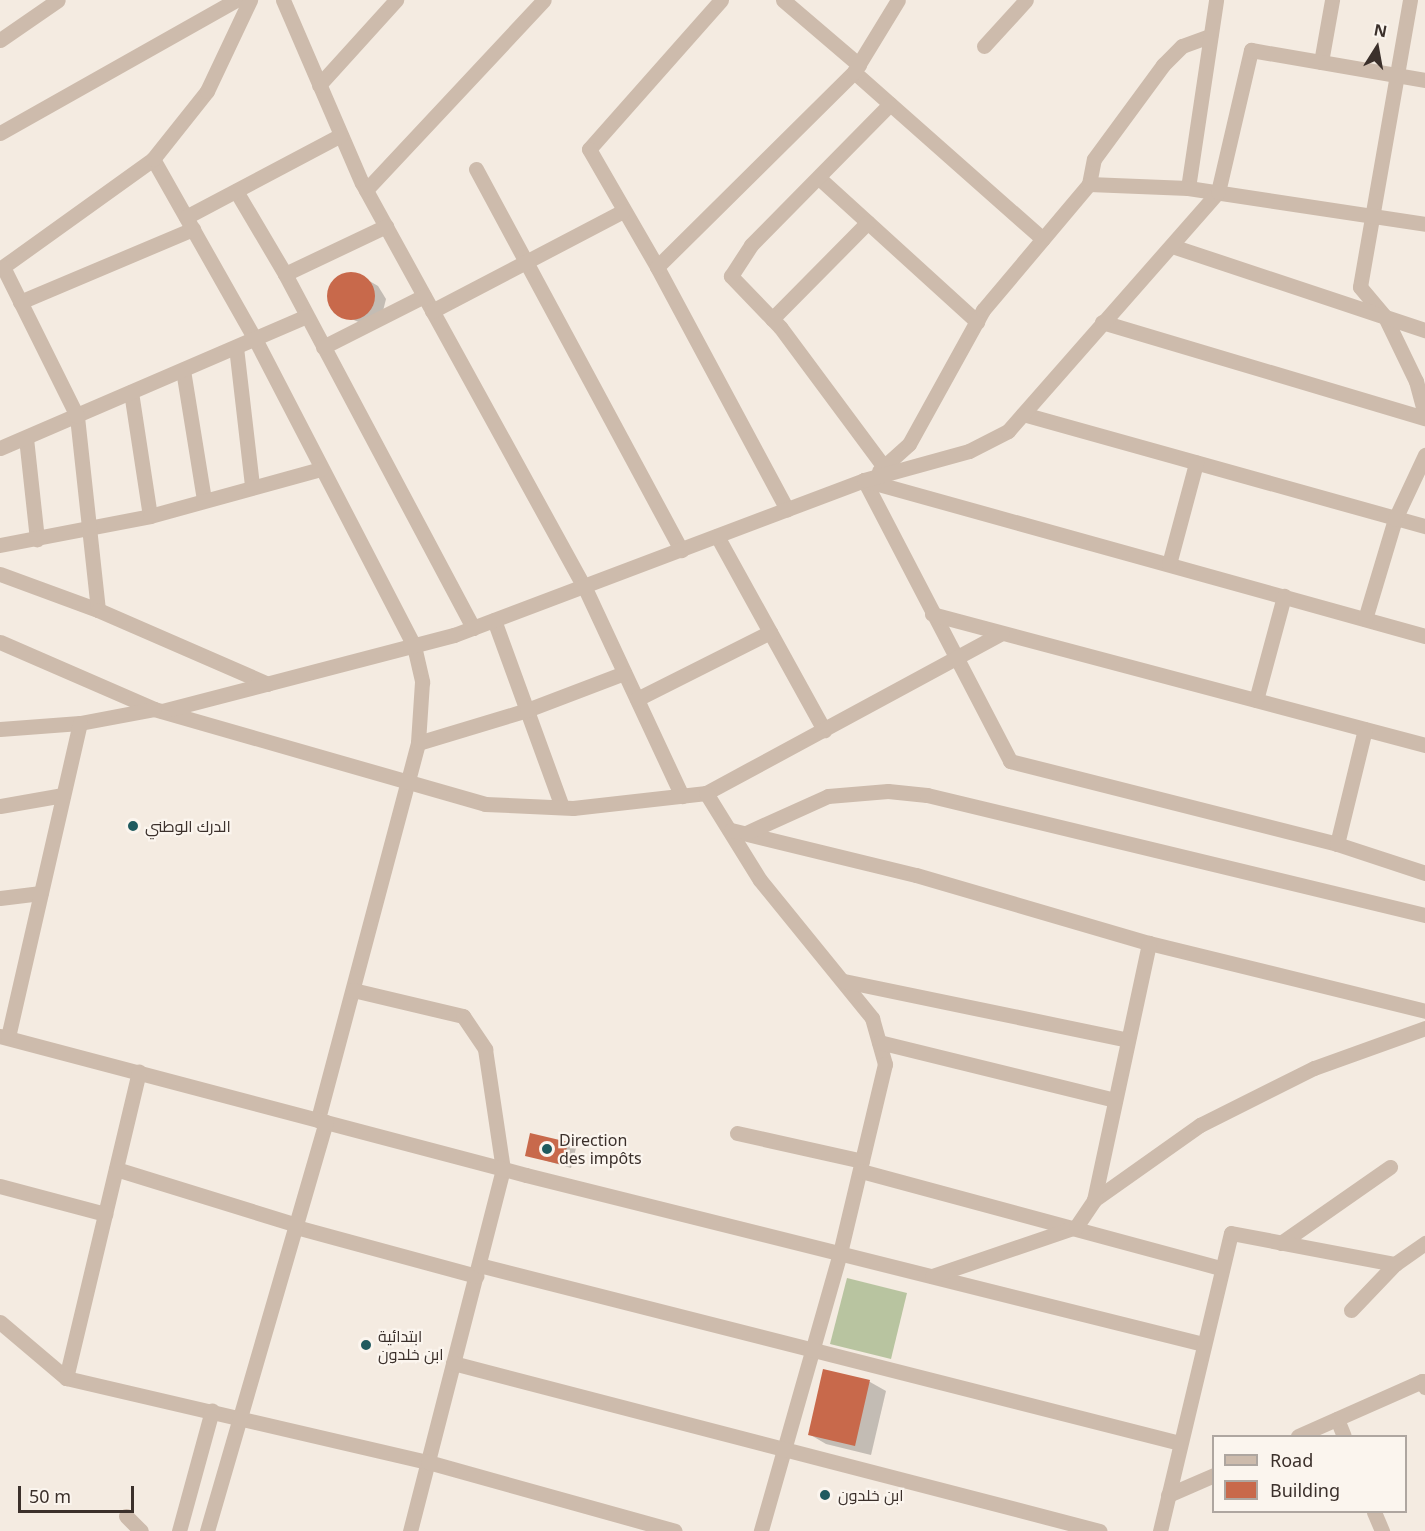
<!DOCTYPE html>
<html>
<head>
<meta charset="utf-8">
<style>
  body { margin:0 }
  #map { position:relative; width:1425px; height:1531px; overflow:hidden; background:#f4ebe1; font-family:"Noto Sans",Cairo,sans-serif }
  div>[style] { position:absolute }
  .green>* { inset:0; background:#b8c4a0 }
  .shadow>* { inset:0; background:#0003 }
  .building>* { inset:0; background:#c8694b }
  .round { border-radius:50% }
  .minor>* { height:15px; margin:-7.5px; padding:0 7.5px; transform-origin:7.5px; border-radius:7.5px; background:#cdbbac }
  .dots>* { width:16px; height:16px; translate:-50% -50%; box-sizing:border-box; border:3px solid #fbf5ee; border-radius:50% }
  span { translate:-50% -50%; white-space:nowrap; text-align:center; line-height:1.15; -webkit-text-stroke:4.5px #fbf5ee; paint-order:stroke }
  .poi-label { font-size:16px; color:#3b302b }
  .left { translate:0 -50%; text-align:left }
  .legend { position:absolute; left:1212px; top:1435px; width:195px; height:78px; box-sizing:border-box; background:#fbf5ee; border:2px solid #aea6a0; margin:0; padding:8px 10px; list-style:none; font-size:18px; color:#3b302b }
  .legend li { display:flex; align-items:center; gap:12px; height:30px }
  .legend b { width:30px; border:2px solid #aea6a0 }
  .north { position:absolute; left:1347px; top:18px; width:60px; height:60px; -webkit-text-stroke:4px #fbf5ee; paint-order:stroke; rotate:11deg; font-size:16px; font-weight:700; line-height:24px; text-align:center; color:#3b302b }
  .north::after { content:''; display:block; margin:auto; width:21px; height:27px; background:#3b302b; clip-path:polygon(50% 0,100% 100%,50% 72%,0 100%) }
  .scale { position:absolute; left:18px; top:1486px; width:116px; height:27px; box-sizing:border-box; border:3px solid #3b302b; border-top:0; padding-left:8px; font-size:18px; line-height:21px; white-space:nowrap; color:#3b302b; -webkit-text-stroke:4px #fbf5ee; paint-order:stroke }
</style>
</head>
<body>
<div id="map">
  <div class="green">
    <div style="clip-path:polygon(847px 1278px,907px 1293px,891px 1359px,830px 1344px)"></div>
  </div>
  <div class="shadow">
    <div style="clip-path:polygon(344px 275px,366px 279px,378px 286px,386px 299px,381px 319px,368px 326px,335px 312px,329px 299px,332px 284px)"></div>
    <div style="clip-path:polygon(531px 1135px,576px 1148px,571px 1168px,527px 1155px)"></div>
    <div style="clip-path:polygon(825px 1371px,870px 1382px,886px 1391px,871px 1455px,826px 1444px,809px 1434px)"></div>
  </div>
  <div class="building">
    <div class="round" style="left:327px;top:272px;width:48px;height:48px"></div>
    <div style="clip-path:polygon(530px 1133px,568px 1142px,563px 1165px,525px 1156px)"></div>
    <div style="clip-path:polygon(823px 1369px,870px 1380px,855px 1446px,808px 1435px)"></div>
  </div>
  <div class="minor">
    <div style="left:283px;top:0;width:199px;rotate:66.7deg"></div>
    <div style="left:362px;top:183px;width:460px;rotate:61.2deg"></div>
    <div style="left:584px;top:586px;width:232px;rotate:65deg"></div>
    <div style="left:721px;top:0;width:199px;rotate:131.5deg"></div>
    <div style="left:589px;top:149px;width:136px;rotate:60deg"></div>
    <div style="left:657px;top:267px;width:275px;rotate:61.8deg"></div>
    <div style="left:783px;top:0;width:100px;rotate:40.5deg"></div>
    <div style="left:1410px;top:0;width:291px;rotate:99.9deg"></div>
    <div style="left:1360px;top:287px;width:39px;rotate:50deg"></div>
    <div style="left:1385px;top:317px;width:71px;rotate:64.2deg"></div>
    <div style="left:1416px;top:381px;width:35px;rotate:75deg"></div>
    <div style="left:0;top:40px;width:70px;rotate:-34.6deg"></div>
    <div style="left:984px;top:46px;width:62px;rotate:-47.6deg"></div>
    <div style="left:1321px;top:62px;width:63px;rotate:-79.9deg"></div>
    <div style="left:854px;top:72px;width:252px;rotate:41.5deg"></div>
    <div style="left:319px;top:85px;width:115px;rotate:-47.8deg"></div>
    <div style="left:0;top:133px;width:271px;rotate:-29.4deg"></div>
    <div style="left:153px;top:159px;width:207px;rotate:60.5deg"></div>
    <div style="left:255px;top:339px;width:346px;rotate:62.6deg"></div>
    <div style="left:414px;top:646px;width:37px;rotate:77deg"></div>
    <div style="left:422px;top:682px;width:61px;rotate:93.8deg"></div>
    <div style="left:418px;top:743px;width:390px;rotate:104.9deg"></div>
    <div style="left:476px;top:169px;width:433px;rotate:61.7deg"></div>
    <div style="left:819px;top:178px;width:214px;rotate:42.3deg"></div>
    <div style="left:1089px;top:184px;width:25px;rotate:-79deg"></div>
    <div style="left:1094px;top:159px;width:117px;rotate:-53.7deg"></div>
    <div style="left:1163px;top:65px;width:27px;rotate:-45deg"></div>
    <div style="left:1182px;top:46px;width:30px;rotate:-20deg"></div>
    <div style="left:1188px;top:188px;width:190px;rotate:-81.5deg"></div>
    <div style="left:366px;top:190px;width:260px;rotate:-46.9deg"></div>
    <div style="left:236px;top:191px;width:96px;rotate:59.4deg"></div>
    <div style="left:285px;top:274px;width:401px;rotate:62deg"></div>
    <div style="left:186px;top:217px;width:175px;rotate:-27.9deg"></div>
    <div style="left:1172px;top:246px;width:267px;rotate:18.4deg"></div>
    <div style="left:657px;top:267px;width:277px;rotate:-44.7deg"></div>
    <div style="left:854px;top:72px;width:84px;rotate:-58.6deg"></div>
    <div style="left:0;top:269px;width:188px;rotate:-35.7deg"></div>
    <div style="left:153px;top:159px;width:87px;rotate:-51.5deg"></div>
    <div style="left:207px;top:91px;width:101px;rotate:-64.7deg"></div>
    <div style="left:285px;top:274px;width:112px;rotate:-25.4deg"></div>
    <div style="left:20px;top:302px;width:188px;rotate:-22.9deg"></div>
    <div style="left:432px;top:311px;width:216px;rotate:-27.6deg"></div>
    <div style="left:772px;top:319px;width:136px;rotate:-45.3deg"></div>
    <div style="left:1102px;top:322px;width:337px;rotate:16.6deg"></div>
    <div style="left:236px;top:347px;width:139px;rotate:83.4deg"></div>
    <div style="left:323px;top:347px;width:113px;rotate:-26.8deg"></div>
    <div style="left:183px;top:370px;width:132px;rotate:80.8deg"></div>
    <div style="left:131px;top:392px;width:125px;rotate:81.3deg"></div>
    <div style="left:1023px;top:414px;width:417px;rotate:15.6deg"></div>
    <div style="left:26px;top:438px;width:102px;rotate:83.8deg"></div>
    <div style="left:0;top:448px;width:333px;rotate:-23.3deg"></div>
    <div style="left:884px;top:467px;width:174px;rotate:-126.6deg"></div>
    <div style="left:780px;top:327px;width:71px;rotate:-133.9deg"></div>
    <div style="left:731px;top:276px;width:37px;rotate:-57deg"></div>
    <div style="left:751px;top:245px;width:198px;rotate:-45.4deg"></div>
    <div style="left:879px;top:471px;width:40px;rotate:-42deg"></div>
    <div style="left:909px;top:444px;width:153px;rotate:-61.1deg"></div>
    <div style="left:983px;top:310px;width:165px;rotate:-49.9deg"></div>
    <div style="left:1089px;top:184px;width:99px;rotate:2.3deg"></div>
    <div style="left:1188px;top:188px;width:240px;rotate:8.6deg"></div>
    <div style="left:864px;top:480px;width:317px;rotate:62.5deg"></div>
    <div style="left:1010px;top:761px;width:337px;rotate:14.2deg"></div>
    <div style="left:1337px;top:844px;width:93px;rotate:18.2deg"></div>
    <div style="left:864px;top:480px;width:582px;rotate:15.54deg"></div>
    <div style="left:717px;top:536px;width:222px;rotate:61.1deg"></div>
    <div style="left:0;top:545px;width:153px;rotate:-10.9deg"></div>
    <div style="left:150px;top:516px;width:177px;rotate:-15.4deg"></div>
    <div style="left:1169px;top:564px;width:105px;rotate:-75deg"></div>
    <div style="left:0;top:574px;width:104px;rotate:20.2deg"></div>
    <div style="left:98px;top:610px;width:195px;rotate:-96.2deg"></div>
    <div style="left:77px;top:416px;width:166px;rotate:-116.4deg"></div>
    <div style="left:98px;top:610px;width:185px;rotate:23.5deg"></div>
    <div style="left:932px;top:614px;width:510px;rotate:14.88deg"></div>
    <div style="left:1365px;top:619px;width:104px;rotate:-73.3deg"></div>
    <div style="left:1395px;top:519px;width:71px;rotate:-64.9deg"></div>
    <div style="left:494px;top:620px;width:199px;rotate:70deg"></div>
    <div style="left:0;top:642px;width:168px;rotate:23.5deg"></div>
    <div style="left:154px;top:709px;width:344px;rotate:16deg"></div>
    <div style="left:485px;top:804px;width:88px;rotate:2.6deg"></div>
    <div style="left:573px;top:808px;width:134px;rotate:-6.4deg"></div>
    <div style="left:706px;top:793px;width:336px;rotate:-28.4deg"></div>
    <div style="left:637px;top:699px;width:149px;rotate:-26.7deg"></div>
    <div style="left:1256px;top:700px;width:108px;rotate:-74.9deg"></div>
    <div style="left:162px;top:711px;width:302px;rotate:-14.6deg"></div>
    <div style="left:454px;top:635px;width:438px;rotate:-20.7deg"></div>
    <div style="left:864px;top:480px;width:109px;rotate:-15.4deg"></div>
    <div style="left:969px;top:451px;width:44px;rotate:-27.1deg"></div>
    <div style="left:1008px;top:431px;width:318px;rotate:-48.7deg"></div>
    <div style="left:1218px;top:192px;width:146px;rotate:-76.9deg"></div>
    <div style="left:1251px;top:50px;width:177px;rotate:9.8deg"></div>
    <div style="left:0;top:729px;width:80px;rotate:-4.3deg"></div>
    <div style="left:80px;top:723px;width:75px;rotate:-10.7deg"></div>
    <div style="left:418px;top:743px;width:114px;rotate:-16.8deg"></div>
    <div style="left:527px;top:710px;width:104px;rotate:-20.9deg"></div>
    <div style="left:706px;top:793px;width:102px;rotate:58.2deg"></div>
    <div style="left:760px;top:880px;width:178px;rotate:50.9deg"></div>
    <div style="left:872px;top:1018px;width:48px;rotate:74.2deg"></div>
    <div style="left:885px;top:1064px;width:194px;rotate:103.4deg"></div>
    <div style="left:840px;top:1253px;width:289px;rotate:105.9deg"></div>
    <div style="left:0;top:806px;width:64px;rotate:-9.9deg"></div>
    <div style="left:731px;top:830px;width:190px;rotate:13.7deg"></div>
    <div style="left:916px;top:875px;width:243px;rotate:16.3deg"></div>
    <div style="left:1149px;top:943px;width:284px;rotate:13.8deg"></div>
    <div style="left:746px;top:833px;width:90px;rotate:-24.3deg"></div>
    <div style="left:828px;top:796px;width:60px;rotate:-4.8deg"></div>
    <div style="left:888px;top:791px;width:39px;rotate:6deg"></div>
    <div style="left:927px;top:795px;width:512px;rotate:13.55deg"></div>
    <div style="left:1337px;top:844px;width:118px;rotate:-76.3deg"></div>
    <div style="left:0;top:898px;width:41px;rotate:-7deg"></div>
    <div style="left:844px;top:981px;width:290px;rotate:11.7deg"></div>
    <div style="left:353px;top:990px;width:113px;rotate:13.3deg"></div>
    <div style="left:463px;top:1016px;width:40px;rotate:56deg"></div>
    <div style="left:485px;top:1049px;width:121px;rotate:81.5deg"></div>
    <div style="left:503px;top:1169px;width:374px;rotate:104.4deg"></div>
    <div style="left:0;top:1036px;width:544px;rotate:14.8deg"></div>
    <div style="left:526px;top:1175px;width:698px;rotate:14.02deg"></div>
    <div style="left:8px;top:1037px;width:322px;rotate:-77.1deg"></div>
    <div style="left:879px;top:1042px;width:243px;rotate:13.8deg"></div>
    <div style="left:737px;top:1133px;width:128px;rotate:12.6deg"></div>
    <div style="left:116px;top:1169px;width:189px;rotate:17.2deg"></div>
    <div style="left:861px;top:1171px;width:373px;rotate:15.1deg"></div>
    <div style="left:0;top:1186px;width:109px;rotate:14.9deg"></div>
    <div style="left:1094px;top:1200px;width:130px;rotate:-35.3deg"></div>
    <div style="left:1200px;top:1125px;width:127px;rotate:-26.6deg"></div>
    <div style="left:1314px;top:1068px;width:118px;rotate:-19.8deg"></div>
    <div style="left:296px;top:1227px;width:187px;rotate:15.2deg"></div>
    <div style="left:1281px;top:1243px;width:133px;rotate:-34.9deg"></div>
    <div style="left:479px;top:1265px;width:723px;rotate:14.25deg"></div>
    <div style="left:932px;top:1276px;width:152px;rotate:-18.8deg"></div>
    <div style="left:1076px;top:1227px;width:32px;rotate:-56deg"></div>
    <div style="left:1094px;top:1200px;width:263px;rotate:-77.9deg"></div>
    <div style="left:1351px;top:1310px;width:64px;rotate:-46.3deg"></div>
    <div style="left:1395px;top:1264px;width:37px;rotate:-35deg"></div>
    <div style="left:0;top:1322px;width:87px;rotate:40.3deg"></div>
    <div style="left:66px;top:1378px;width:372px;rotate:13.1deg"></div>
    <div style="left:428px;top:1462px;width:256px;rotate:15.6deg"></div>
    <div style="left:453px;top:1363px;width:668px;rotate:14.56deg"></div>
    <div style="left:66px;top:1378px;width:315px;rotate:-76.6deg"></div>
    <div style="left:1337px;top:1419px;width:18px;rotate:68deg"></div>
    <div style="left:1298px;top:1436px;width:136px;rotate:-23.9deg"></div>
    <div style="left:1422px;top:1381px;width:7px;rotate:63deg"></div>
    <div style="left:1168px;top:1495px;width:50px;rotate:-23.5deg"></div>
    <div style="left:1374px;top:1512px;width:21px;rotate:67deg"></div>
    <div style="left:126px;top:1516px;width:21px;rotate:45deg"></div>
    <div style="left:179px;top:1531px;width:125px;rotate:-74.7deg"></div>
    <div style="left:207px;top:1531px;width:426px;rotate:-73.8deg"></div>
    <div style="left:1160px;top:1531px;width:306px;rotate:-76.6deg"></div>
    <div style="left:1231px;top:1233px;width:167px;rotate:10.7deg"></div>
  </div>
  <div class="dots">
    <div style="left:133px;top:826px;background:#1f5a5e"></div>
    <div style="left:547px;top:1149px;background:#1f5a5e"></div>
    <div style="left:366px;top:1345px;background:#1f5a5e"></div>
    <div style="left:825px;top:1495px;background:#1f5a5e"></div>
  </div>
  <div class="poi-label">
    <span class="left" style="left:145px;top:826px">الدرك الوطني</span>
    <span class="left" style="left:559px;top:1149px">Direction<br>des impôts</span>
    <span class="left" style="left:378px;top:1345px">ابتدائية<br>ابن خلدون</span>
    <span class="left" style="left:838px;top:1495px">ابن خلدون</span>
  </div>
  <ul class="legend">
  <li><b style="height:8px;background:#cdbbac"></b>Road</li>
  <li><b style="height:16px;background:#c8694b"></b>Building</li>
  </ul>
  <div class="north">N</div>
  <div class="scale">50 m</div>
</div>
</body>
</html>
